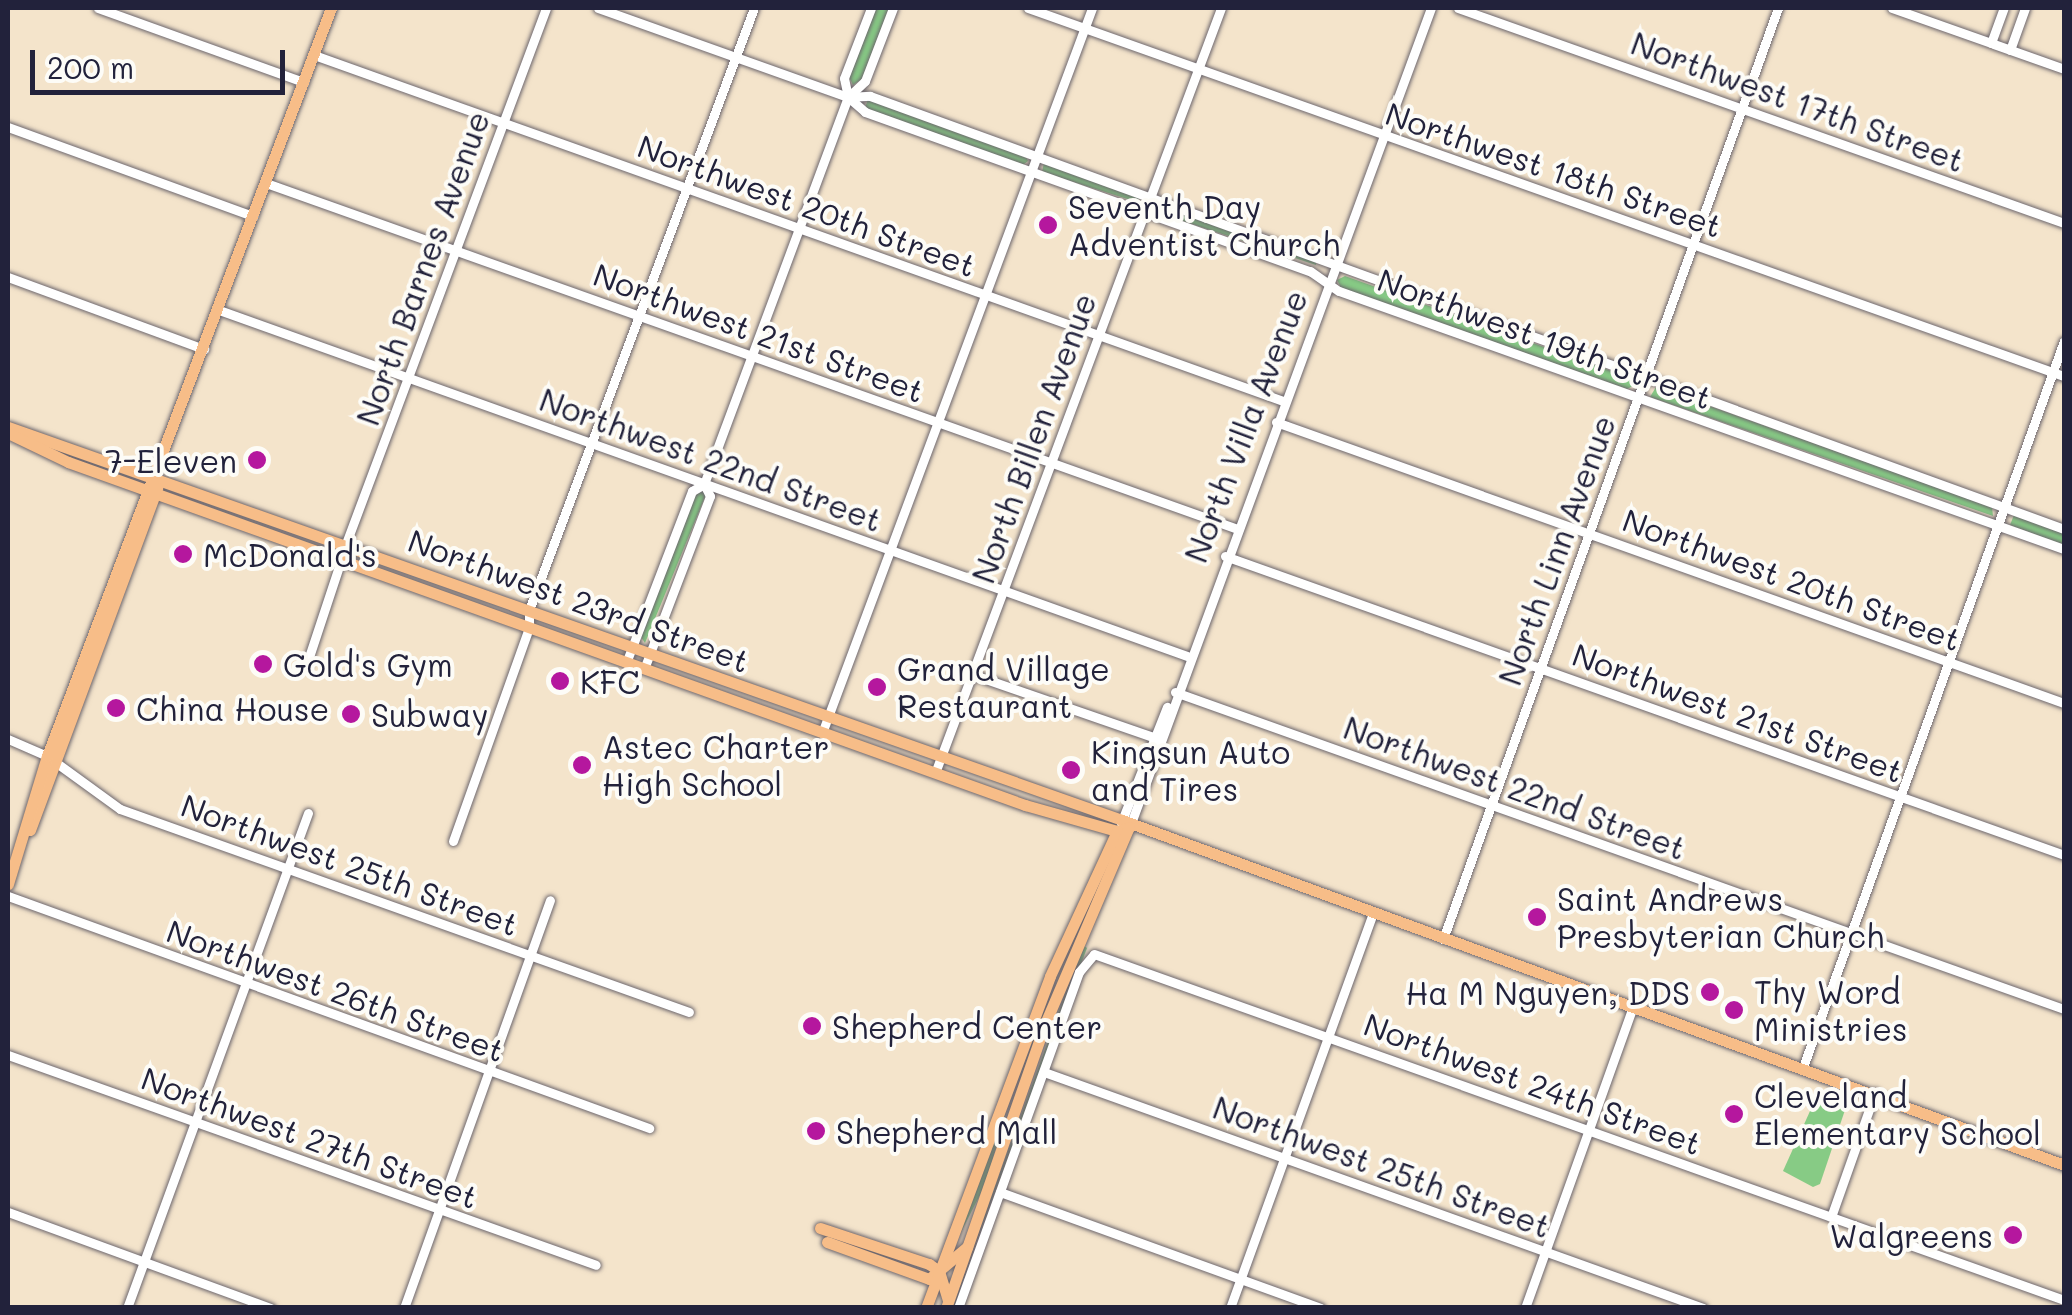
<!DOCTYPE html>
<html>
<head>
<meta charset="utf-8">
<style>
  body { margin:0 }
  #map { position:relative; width:2072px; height:1315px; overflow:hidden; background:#f4e4cb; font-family:Mali,sans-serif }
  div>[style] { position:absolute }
  .green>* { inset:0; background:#87cb85 }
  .roads { filter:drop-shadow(0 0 2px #6c666d) drop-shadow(0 0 2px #6c666d) }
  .minor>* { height:9px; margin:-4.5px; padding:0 4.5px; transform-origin:4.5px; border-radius:4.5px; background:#fff }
  .major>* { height:11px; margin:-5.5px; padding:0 5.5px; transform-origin:5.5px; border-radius:5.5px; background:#f7bd88 }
  .dots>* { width:28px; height:28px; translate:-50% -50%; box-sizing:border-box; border:5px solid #fdfcf7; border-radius:50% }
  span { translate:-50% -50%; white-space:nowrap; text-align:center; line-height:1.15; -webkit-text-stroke:8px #fdfcf7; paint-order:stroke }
  .street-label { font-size:32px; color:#22223b }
  .poi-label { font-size:32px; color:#22223b }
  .left { translate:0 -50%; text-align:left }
  .right { translate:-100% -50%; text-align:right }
  .frame { position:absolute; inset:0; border:10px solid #22223b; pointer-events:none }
  .scale { position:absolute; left:30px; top:50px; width:255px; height:45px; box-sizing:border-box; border:5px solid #22223b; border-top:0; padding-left:12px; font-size:30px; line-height:35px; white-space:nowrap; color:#22223b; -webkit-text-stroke:8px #fdfcf7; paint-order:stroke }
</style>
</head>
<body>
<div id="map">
  <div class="green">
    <div style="clip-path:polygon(874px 8px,889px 8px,862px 79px,853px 85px,849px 77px)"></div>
    <div style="clip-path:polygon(868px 99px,1026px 157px,1028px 161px,1023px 165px,865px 108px)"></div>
    <div style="clip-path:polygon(1044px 163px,1138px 197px,1140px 203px,1042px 172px)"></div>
    <div style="clip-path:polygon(1159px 205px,1316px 260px,1316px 265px,1156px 212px)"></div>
    <div style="clip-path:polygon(1345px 276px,1631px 378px,1633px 386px,1627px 389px,1341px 288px,1337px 280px)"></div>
    <div style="clip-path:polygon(1656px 387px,1992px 507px,1993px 516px,1650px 397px)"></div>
    <div style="clip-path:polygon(697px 488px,707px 492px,645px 643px,641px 637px)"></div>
    <div style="clip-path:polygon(2014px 515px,2064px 533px,2064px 545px,2010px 525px)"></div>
    <div style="clip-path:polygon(1083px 945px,1087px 948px,951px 1308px)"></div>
    <div style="clip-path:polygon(1011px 1094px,986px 1183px,955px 1244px)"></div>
    <div style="clip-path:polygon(1815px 1100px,1845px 1110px,1820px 1184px,1813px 1187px,1783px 1171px)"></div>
  </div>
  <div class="roads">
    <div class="minor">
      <div style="left:98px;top:8px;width:219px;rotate:19.8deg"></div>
      <div style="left:598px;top:8px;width:265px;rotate:19.6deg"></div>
      <div style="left:848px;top:97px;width:22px;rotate:-3deg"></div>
      <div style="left:870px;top:96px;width:1270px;rotate:19.93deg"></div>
      <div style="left:1028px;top:8px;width:1099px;rotate:19.56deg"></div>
      <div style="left:1458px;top:8px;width:643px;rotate:19.53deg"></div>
      <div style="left:1892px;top:8px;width:182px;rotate:19.5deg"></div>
      <div style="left:1991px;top:43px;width:37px;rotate:-70deg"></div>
      <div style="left:2010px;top:50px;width:45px;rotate:-70.3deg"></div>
      <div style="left:314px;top:55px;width:1029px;rotate:19.65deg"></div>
      <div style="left:848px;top:97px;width:23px;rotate:41deg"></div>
      <div style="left:865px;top:112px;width:473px;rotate:19.7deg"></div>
      <div style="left:1310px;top:271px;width:35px;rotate:35deg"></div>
      <div style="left:1339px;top:291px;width:770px;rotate:19.59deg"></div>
      <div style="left:848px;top:97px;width:19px;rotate:-102deg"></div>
      <div style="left:844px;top:78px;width:75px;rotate:-68.9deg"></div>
      <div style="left:8px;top:127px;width:261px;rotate:20deg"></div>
      <div style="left:266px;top:183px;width:1029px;rotate:19.6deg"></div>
      <div style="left:8px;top:277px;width:209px;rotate:20.2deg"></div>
      <div style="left:219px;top:310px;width:1028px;rotate:19.67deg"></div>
      <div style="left:1276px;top:422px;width:837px;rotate:19.63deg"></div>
      <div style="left:345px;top:546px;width:574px;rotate:-69.51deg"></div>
      <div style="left:1225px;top:556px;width:891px;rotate:19.61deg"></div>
      <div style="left:626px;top:663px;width:184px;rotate:-69deg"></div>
      <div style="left:692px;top:491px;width:14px;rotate:-30deg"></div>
      <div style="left:704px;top:484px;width:413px;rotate:-69.6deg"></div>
      <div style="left:848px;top:97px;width:23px;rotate:-43deg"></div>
      <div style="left:865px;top:81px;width:78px;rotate:-69deg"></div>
      <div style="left:306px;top:666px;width:112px;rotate:-71.7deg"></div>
      <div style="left:644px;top:669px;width:185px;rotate:-69.1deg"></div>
      <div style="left:710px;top:496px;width:13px;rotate:-117deg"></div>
      <div style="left:971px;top:674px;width:193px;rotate:19.1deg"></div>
      <div style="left:1175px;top:692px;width:944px;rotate:19.63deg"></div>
      <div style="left:822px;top:733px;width:774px;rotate:-69.57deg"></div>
      <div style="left:8px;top:739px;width:43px;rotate:23.6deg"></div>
      <div style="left:47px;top:756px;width:90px;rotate:36deg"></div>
      <div style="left:120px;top:809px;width:604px;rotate:19.63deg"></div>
      <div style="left:935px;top:773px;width:817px;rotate:-69.5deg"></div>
      <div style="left:1121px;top:823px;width:125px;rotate:-68.4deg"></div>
      <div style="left:1130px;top:826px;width:872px;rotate:-69.8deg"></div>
      <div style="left:453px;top:841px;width:227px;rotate:-70.4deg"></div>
      <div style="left:529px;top:627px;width:17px;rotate:-90deg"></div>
      <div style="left:529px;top:610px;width:643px;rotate:-69.51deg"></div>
      <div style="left:8px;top:896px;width:682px;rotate:19.9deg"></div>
      <div style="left:1443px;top:939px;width:989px;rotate:-70.21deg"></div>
      <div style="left:8px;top:1055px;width:624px;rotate:19.65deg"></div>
      <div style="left:1803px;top:1067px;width:771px;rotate:-70.23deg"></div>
      <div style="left:1044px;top:1072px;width:700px;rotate:19.7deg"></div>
      <div style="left:1000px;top:1192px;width:341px;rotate:19.9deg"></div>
      <div style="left:8px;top:1212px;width:280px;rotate:20.1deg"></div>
      <div style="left:1831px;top:1217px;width:132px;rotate:-70.5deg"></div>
      <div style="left:127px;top:1308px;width:527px;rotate:-69.91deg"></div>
      <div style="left:404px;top:1308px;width:433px;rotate:-70.3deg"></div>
      <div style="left:958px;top:1308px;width:357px;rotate:-70.2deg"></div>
      <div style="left:1079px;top:972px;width:23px;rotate:-50deg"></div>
      <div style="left:1094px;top:954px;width:1030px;rotate:19.63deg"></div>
      <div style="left:1230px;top:1308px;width:419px;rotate:-70.1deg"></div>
      <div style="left:1525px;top:1308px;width:320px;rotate:-70.3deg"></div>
    </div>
    <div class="major">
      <div style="left:8px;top:427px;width:1181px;rotate:19.43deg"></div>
      <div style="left:1122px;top:820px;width:1003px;rotate:20.11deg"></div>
      <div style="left:8px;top:433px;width:67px;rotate:25.8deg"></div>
      <div style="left:68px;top:462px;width:1017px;rotate:19.72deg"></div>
      <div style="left:1025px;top:805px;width:96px;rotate:15.8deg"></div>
      <div style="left:1117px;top:831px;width:13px;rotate:-18deg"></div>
      <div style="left:30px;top:830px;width:365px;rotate:-69.6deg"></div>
      <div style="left:8px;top:884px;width:134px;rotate:-73.1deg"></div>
      <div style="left:47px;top:756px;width:800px;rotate:-69.21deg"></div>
      <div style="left:820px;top:1228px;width:115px;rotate:18.3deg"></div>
      <div style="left:929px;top:1264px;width:12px;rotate:35deg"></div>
      <div style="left:939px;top:1271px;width:30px;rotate:73deg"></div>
      <div style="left:827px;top:1242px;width:109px;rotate:19.9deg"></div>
      <div style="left:929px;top:1279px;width:50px;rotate:-40.1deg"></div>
      <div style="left:926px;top:1308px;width:354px;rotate:-69.5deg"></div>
      <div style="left:1050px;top:976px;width:160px;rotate:-65.2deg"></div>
      <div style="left:946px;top:1308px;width:299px;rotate:-70.8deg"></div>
      <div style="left:1044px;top:1026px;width:216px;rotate:-66.9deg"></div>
    </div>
  </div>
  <div class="dots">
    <div style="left:1048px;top:225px;background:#b5179e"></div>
    <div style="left:257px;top:460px;background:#b5179e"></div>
    <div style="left:183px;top:554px;background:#b5179e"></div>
    <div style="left:263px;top:664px;background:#b5179e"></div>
    <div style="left:560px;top:681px;background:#b5179e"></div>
    <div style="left:877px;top:687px;background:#b5179e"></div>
    <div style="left:116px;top:708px;background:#b5179e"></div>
    <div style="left:351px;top:714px;background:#b5179e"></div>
    <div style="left:582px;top:765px;background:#b5179e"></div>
    <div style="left:1071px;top:770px;background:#b5179e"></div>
    <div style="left:1537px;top:917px;background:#b5179e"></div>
    <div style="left:1710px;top:992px;background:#b5179e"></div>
    <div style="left:1734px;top:1010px;background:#b5179e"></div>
    <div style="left:812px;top:1026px;background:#b5179e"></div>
    <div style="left:1734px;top:1114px;background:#b5179e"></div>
    <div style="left:816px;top:1131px;background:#b5179e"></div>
    <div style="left:2013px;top:1235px;background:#b5179e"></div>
  </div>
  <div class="street-label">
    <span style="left:1798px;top:101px;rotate:20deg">Northwest 17th Street</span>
    <span style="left:1554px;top:169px;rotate:19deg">Northwest 18th Street</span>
    <span style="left:807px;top:205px;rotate:20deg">Northwest 20th Street</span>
    <span style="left:422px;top:268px;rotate:-70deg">North Barnes Avenue</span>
    <span style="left:759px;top:332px;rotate:20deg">Northwest 21st Street</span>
    <span style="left:1545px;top:338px;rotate:20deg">Northwest 19th Street</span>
    <span style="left:1245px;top:426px;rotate:-69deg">North Villa Avenue</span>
    <span style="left:1033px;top:438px;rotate:-70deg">North Billen Avenue</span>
    <span style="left:711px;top:459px;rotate:20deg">Northwest 22nd Street</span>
    <span style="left:1556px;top:550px;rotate:-70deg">North Linn Avenue</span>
    <span style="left:1792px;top:579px;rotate:20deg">Northwest 20th Street</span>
    <span style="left:579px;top:600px;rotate:20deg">Northwest 23rd Street</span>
    <span style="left:1738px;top:712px;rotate:20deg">Northwest 21st Street</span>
    <span style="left:1515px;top:787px;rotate:20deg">Northwest 22nd Street</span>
    <span style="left:350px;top:864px;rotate:20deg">Northwest 25th Street</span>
    <span style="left:336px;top:990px;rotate:20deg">Northwest 26th Street</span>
    <span style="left:1533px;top:1083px;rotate:20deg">Northwest 24th Street</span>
    <span style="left:310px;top:1137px;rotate:20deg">Northwest 27th Street</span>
    <span style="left:1382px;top:1166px;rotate:20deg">Northwest 25th Street</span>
  </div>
  <div class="poi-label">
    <span class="left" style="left:1068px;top:225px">Seventh Day<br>Adventist Church</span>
    <span class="right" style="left:237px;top:460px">7-Eleven</span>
    <span class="left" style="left:203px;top:554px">McDonald's</span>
    <span class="left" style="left:283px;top:664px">Gold's Gym</span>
    <span class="left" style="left:897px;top:687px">Grand Village<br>Restaurant</span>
    <span class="left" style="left:580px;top:681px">KFC</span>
    <span class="left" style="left:136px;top:708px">China House</span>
    <span class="left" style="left:371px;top:714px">Subway</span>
    <span class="left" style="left:602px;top:765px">Astec Charter<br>High School</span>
    <span class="left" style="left:1091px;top:770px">Kingsun Auto<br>and Tires</span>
    <span class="left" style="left:1557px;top:917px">Saint Andrews<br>Presbyterian Church</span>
    <span class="right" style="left:1690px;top:992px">Ha M Nguyen, DDS</span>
    <span class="left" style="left:1754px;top:1010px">Thy Word<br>Ministries</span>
    <span class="left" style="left:832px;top:1026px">Shepherd Center</span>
    <span class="left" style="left:1754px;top:1114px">Cleveland<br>Elementary School</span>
    <span class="left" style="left:836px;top:1131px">Shepherd Mall</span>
    <span class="right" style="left:1993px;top:1235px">Walgreens</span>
  </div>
  <div class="frame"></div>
  <div class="scale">200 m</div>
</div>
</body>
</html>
